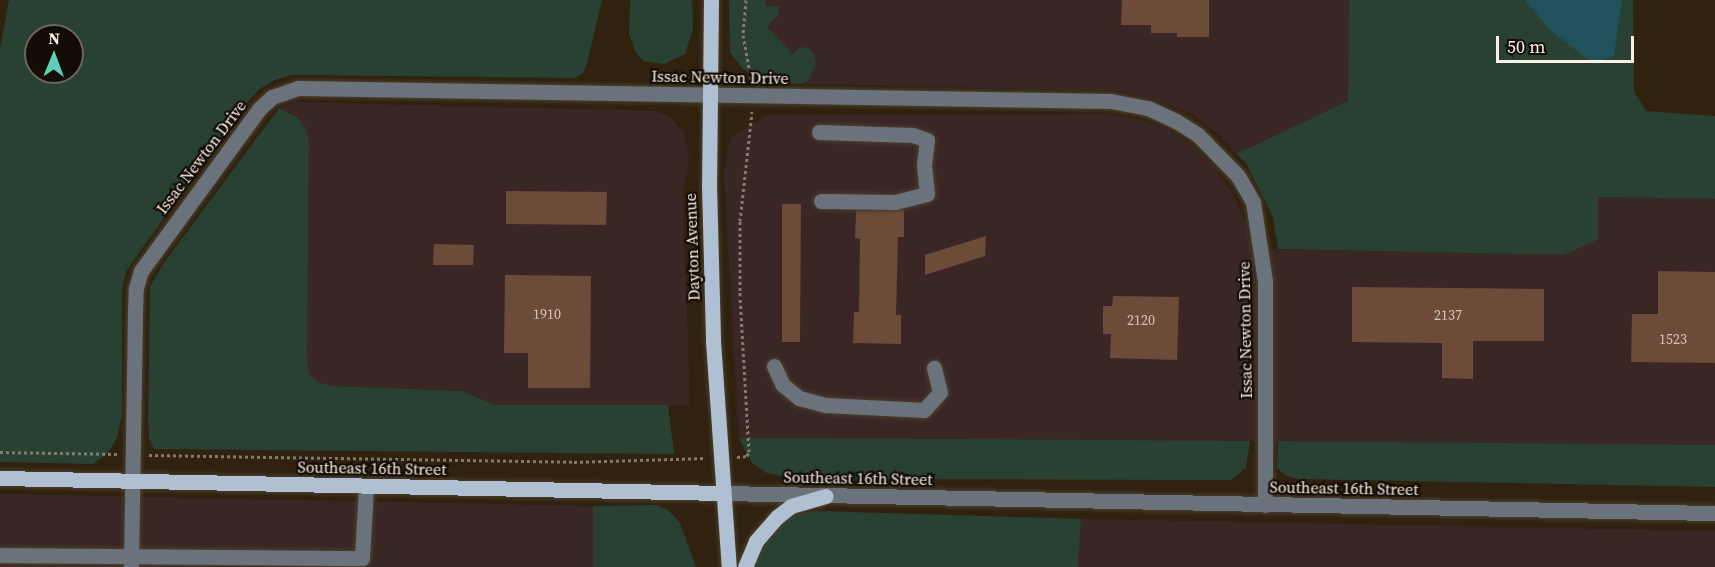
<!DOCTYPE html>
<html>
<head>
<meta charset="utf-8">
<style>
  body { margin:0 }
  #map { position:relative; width:1715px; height:567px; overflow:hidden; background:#30220f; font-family:"Source Serif 4",serif }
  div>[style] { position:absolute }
  .commercial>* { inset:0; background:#3a2725 }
  .green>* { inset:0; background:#284132 }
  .water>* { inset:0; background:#21515a }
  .building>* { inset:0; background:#6c4b38 }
  .path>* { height:3px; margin-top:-1.5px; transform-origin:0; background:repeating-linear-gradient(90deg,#867a6a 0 3px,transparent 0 6px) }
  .roads { filter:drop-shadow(0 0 2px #4c3f2d) drop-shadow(0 0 2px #4c3f2d) }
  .minor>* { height:15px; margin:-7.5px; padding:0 7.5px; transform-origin:7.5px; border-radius:7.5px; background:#6a727b }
  .major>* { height:15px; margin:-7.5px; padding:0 7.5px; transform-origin:7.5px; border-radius:7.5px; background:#afc0d2 }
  span { translate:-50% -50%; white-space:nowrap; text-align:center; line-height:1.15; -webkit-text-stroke:4.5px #130d06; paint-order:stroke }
  .number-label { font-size:14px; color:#d6c6b8 }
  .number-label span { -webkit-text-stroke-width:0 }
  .street-label { font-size:16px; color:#f9efe3 }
  .north { position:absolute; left:24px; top:24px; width:60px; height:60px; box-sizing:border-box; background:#130d06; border:2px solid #6f675e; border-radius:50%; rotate:1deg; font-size:16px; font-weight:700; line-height:24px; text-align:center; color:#f9efe3 }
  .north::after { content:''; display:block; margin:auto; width:21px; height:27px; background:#5cceba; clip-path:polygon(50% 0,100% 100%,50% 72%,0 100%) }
  .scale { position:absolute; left:1496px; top:36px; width:138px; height:27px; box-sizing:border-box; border:3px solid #f9efe3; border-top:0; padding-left:8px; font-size:18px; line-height:21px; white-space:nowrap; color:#f9efe3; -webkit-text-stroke:4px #130d06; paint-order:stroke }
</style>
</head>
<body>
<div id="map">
  <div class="commercial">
    <div style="clip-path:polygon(729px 0,1349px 0,1348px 101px,1236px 154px,1218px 134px,1192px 114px,1157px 100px,1123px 91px,773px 83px,751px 76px,730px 52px)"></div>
    <div style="clip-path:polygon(295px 102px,654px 111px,667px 115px,684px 133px,689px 157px,683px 191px,690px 406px,495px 405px,462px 391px,333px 386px,317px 382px,309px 374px,307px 360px,309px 139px,305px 126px,298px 118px,279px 108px)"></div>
    <div style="clip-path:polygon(1108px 114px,1138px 119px,1167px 129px,1195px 148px,1216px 169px,1234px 196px,1247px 225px,1251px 249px,1564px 255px,1597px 197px,1715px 199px,1715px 445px,739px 438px,724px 176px,730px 138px,768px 115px)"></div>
    <div style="clip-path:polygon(0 494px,593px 506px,593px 567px,0 567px)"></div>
    <div style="clip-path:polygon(1081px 519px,1715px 531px,1715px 567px,1078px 567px)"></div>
  </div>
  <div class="green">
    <div style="clip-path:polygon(evenodd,9px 0,602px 0,587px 63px,583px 73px,575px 78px,292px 75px,275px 80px,260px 89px,249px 100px,126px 271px,122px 291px,122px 416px,117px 438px,107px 454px,93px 464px,0 462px,0 48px,9px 0,36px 36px,72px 36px,72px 72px,36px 72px,36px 36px)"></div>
    <div style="clip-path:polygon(630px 0,692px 0,693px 29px,685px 54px,664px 64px,643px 61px,636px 53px,629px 34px)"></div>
    <div style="clip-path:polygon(729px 0,766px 0,766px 6px,779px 6px,779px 14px,767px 27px,793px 54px,800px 47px,808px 48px,814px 54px,816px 64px,809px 80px,802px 84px,773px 83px,761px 81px,742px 68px,730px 52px)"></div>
    <div style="clip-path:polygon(1349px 0,1633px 0,1634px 91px,1646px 111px,1715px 116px,1715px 199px,1598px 197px,1598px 239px,1564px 255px,1278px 249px,1273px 217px,1246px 163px,1236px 154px,1348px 101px)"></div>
    <div style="clip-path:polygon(279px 108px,298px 118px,305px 126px,309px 139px,307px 360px,309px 374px,317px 382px,333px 386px,462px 391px,495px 405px,668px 405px,674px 454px,154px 449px,149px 438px,148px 421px,150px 287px,163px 264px)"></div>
    <div style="clip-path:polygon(739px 438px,959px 439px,1250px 441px,1246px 468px,1231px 480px,797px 479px,767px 473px,752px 463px)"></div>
    <div style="clip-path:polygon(1278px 441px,1715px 445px,1715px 487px,1298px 479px,1285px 475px,1277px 468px)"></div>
    <div style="clip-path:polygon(656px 505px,668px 510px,680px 523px,696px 567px,593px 567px,593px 506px)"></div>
    <div style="clip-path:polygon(818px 511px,1081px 519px,1078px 567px,755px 567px,763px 547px,787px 515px)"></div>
  </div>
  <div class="water">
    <div style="clip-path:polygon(1525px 0,1622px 0,1614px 55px,1595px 65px,1550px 30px)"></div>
  </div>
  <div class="building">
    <div style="clip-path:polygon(1122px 0,1209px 0,1209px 37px,1177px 37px,1177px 33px,1151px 33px,1151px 25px,1121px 25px)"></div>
    <div style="clip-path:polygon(506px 191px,607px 192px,606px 225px,506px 224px)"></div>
    <div style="clip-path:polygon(782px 204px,801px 204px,800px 342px,782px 342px)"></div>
    <div style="clip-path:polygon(904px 210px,904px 237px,898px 237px,896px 315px,901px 315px,901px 344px,853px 343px,854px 312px,859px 312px,860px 239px,855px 238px,856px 211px)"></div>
    <div style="clip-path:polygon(986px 236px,985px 256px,925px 275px,925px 255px)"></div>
    <div style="clip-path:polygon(434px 244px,474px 245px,473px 265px,433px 265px)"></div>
    <div style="clip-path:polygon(1658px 271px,1715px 272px,1715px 363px,1631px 362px,1632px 314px,1658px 314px)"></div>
    <div style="clip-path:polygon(505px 275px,591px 276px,590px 388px,528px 388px,528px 353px,504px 353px)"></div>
    <div style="clip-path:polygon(1352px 287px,1544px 289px,1544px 341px,1473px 341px,1473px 379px,1442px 378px,1442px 343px,1352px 342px)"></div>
    <div style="clip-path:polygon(1113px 296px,1179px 297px,1177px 360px,1110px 358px,1111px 334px,1103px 334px,1103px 306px,1112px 306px)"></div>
  </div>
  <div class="path">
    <div style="left:746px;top:0;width:35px;rotate:95deg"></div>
    <div style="left:743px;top:35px;width:45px;rotate:79.7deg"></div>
    <div style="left:0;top:452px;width:118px;rotate:1deg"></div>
    <div style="left:149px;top:455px;width:425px;rotate:0.9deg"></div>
    <div style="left:574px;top:462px;width:132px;rotate:-1.7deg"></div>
    <div style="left:737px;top:457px;width:10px;rotate:-6deg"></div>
    <div style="left:747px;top:456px;width:4px;rotate:-63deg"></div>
    <div style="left:749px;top:452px;width:156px;rotate:-93.3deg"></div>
    <div style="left:740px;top:296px;width:75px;rotate:-90deg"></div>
    <div style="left:740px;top:221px;width:110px;rotate:-83.7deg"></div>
  </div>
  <div class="roads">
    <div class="minor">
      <div style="left:819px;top:132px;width:94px;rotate:1.8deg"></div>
      <div style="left:913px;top:135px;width:15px;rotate:20deg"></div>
      <div style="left:927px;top:140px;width:25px;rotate:97deg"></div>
      <div style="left:924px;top:165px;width:29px;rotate:84deg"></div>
      <div style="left:927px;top:194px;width:32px;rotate:166deg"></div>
      <div style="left:896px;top:202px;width:75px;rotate:-179.2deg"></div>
      <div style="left:774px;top:366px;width:21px;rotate:65deg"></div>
      <div style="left:783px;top:385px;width:21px;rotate:39deg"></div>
      <div style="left:799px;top:398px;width:28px;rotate:15deg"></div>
      <div style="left:826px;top:405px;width:98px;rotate:2.9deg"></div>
      <div style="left:924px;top:410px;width:24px;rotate:-48deg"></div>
      <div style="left:940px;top:392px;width:25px;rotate:-104deg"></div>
      <div style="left:723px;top:493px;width:992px;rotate:1.16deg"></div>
      <div style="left:0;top:555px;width:362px;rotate:0.5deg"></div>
      <div style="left:362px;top:558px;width:72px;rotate:-86.8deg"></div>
      <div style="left:131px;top:567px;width:256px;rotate:-89.1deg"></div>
      <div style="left:135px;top:311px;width:23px;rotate:-88deg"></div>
      <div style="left:136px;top:288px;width:18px;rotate:-74deg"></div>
      <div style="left:141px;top:271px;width:200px;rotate:-53.9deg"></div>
      <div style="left:259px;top:109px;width:18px;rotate:-43deg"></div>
      <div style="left:272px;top:97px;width:28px;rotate:-19deg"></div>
      <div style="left:298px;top:88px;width:813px;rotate:0.92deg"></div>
      <div style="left:1111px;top:101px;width:38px;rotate:11deg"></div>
      <div style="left:1148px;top:108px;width:31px;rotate:25deg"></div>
      <div style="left:1176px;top:121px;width:26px;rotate:32deg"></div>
      <div style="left:1198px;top:135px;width:57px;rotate:45.7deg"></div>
      <div style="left:1238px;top:176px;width:30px;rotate:60deg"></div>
      <div style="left:1253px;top:202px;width:80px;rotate:81.4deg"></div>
      <div style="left:1265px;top:281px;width:224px;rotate:90deg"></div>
    </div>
    <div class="major">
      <div style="left:711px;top:0;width:185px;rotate:90.6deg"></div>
      <div style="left:709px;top:185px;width:156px;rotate:88.5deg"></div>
      <div style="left:713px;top:341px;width:227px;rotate:86deg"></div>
      <div style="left:0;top:478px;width:723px;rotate:1.19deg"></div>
      <div style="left:745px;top:567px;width:28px;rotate:-67deg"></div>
      <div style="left:756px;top:541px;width:32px;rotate:-49deg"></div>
      <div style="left:777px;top:517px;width:18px;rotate:-38deg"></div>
      <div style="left:791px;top:506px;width:36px;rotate:-16deg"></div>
    </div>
  </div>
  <div class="number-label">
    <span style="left:547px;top:314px">1910</span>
    <span style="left:1448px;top:315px">2137</span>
    <span style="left:1141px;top:320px">2120</span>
    <span style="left:1673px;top:339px">1523</span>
  </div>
  <div class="street-label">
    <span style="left:720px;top:77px;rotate:1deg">Issac Newton Drive</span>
    <span style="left:201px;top:157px;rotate:-53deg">Issac Newton Drive</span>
    <span style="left:692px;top:247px;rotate:-92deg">Dayton Avenue</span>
    <span style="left:1245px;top:330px;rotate:-91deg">Issac Newton Drive</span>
    <span style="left:372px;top:468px;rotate:1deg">Southeast 16th Street</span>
    <span style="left:858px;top:478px;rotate:1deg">Southeast 16th Street</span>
    <span style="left:1344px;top:488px;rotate:1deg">Southeast 16th Street</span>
  </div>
  <div class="north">N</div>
  <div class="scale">50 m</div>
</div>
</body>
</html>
